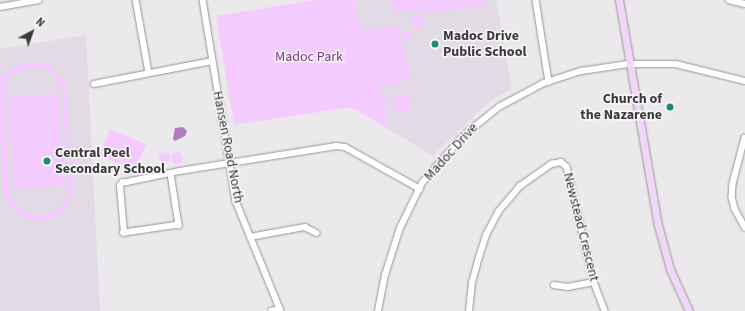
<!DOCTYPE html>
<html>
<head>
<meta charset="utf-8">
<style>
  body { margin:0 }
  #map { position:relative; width:745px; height:311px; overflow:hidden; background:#ece9ec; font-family:"Source Sans 3",sans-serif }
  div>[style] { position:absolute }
  .built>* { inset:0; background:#e2dae4 }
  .green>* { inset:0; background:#f4cbfe }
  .round { border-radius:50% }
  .water>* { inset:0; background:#b27fbe }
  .roads { filter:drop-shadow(0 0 1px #979598) drop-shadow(0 0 1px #979598) }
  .street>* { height:5.5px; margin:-2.75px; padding:0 2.75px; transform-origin:2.75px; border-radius:2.75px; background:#fff }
  .secondary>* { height:7px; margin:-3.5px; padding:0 3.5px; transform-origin:3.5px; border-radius:3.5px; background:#f1d7f7 }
  .dots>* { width:11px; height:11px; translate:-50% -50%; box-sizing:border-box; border:2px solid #f9f6fa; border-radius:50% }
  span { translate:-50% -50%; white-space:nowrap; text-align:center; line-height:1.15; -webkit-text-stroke:3px #f9f6fa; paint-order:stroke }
  .poi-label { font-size:14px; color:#3b3a3b; font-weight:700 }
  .left { translate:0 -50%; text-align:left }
  .right { translate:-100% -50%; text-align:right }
  .park-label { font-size:14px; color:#773886 }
  .street-label { font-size:14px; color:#3b3a3b }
  .north { position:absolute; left:12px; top:12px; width:40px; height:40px; -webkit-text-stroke:3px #f9f6fa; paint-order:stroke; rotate:41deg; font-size:11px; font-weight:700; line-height:16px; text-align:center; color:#3b3a3b }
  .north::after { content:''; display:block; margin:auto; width:14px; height:18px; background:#3b3a3b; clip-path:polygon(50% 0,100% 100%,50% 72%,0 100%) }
</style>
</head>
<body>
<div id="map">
  <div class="built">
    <div style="clip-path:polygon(354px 0,496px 0,512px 88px,487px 103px,433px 156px,390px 130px)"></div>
    <div style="clip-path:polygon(86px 35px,100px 311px,0 311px,0 49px)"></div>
  </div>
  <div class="green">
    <div style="clip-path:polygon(315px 0,354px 0,371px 54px,365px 30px,397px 25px,412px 79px,379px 89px,381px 95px,387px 95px,386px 105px,384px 106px,390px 130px,351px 107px,234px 125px,216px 16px)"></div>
    <div style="clip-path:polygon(392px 0,483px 0,484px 6px,424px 14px,423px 9px,393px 13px)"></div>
    <div style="clip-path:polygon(418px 14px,423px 19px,424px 27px,421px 29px,410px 25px,412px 16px)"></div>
    <div class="round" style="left:402px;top:31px;width:10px;height:10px"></div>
    <div style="clip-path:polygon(evenodd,36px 61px,52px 67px,66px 84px,74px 190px,69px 205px,62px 213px,42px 222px,22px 218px,7px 203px,3px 192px,0 142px,0 65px,2px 77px,16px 65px,36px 61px,27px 67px,46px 69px,54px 75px,63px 94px,68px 195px,58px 209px,44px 216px,28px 214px,20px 209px,10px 196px,9px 187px,5px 89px,13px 75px,27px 67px)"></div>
    <div style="clip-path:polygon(59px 94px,65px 186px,14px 189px,8px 97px)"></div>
    <div style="clip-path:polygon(404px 94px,411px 96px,412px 99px,409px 110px,399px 113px,392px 109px,393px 97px)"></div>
    <div style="clip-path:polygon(110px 129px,146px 144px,135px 170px,99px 155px)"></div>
    <div class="round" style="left:158.5px;top:151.5px;width:11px;height:11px"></div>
    <div class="round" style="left:171px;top:152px;width:12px;height:12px"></div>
  </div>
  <div class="water">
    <div style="clip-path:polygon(183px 127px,187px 131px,185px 136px,175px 141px,173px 139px,175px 128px)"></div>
  </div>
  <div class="roads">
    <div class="street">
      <div style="left:136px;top:0;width:74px;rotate:79.9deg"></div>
      <div style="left:203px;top:0;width:204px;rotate:80.7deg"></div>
      <div style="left:236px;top:201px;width:119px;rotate:67.8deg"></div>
      <div style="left:536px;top:0;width:83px;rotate:81deg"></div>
      <div style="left:729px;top:0;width:16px;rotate:14deg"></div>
      <div style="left:0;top:7px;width:39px;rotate:-10deg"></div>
      <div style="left:94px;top:84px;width:120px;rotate:-11deg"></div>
      <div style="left:745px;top:138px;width:48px;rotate:104.6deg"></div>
      <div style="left:733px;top:184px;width:13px;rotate:94deg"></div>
      <div style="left:732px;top:197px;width:12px;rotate:76deg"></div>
      <div style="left:735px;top:209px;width:21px;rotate:61deg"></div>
      <div style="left:171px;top:174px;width:52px;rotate:81.1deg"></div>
      <div style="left:179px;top:225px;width:56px;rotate:171.7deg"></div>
      <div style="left:124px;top:233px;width:47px;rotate:-94.9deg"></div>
      <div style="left:120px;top:186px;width:4px;rotate:-56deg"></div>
      <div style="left:122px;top:183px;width:59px;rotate:-11.7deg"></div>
      <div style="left:180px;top:171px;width:158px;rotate:-9.1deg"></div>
      <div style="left:336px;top:146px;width:9px;rotate:6deg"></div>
      <div style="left:345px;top:147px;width:86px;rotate:29.2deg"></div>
      <div style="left:250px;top:237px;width:56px;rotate:-10.3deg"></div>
      <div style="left:305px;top:227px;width:13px;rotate:27deg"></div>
      <div style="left:554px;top:285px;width:14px;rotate:8deg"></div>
      <div style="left:568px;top:287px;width:26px;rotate:-11deg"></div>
      <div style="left:271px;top:311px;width:9px;rotate:-13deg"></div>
      <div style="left:378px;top:311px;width:37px;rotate:-79deg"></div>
      <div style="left:385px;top:275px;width:49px;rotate:-72.3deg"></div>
      <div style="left:400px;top:228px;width:50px;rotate:-63.9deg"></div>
      <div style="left:422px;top:183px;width:62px;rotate:-48.9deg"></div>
      <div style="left:463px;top:136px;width:46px;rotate:-38.9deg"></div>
      <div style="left:499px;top:107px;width:51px;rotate:-28.1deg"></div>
      <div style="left:544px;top:83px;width:40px;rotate:-18deg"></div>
      <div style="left:582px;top:71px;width:48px;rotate:-8.5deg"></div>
      <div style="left:629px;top:64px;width:47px"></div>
      <div style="left:676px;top:64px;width:71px;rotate:13.8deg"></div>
      <div style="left:469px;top:311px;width:28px;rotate:-84deg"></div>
      <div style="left:472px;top:283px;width:27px;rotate:-75deg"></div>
      <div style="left:479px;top:257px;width:23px;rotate:-72deg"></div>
      <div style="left:486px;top:235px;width:27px;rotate:-62deg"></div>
      <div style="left:499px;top:211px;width:33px;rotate:-50deg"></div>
      <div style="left:520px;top:186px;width:39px;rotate:-35deg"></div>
      <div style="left:552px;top:164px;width:9px;rotate:-13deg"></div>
      <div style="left:561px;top:162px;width:8px;rotate:40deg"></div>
      <div style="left:567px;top:167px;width:118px;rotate:76.8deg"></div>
      <div style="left:594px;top:282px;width:31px;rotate:69deg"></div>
    </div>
    <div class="secondary">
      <div style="left:619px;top:0;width:228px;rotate:80.2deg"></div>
      <div style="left:658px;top:225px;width:46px;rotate:74.7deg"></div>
      <div style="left:670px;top:269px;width:46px;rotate:65.7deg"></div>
    </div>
  </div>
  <div class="dots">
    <div style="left:435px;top:44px;background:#1c8e70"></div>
    <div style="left:670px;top:107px;background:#1c8e70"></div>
    <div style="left:47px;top:161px;background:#1c8e70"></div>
  </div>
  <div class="poi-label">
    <span class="left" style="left:443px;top:44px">Madoc Drive<br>Public School</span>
    <span class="right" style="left:662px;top:107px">Church of<br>the Nazarene</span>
    <span class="left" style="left:55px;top:161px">Central Peel<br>Secondary School</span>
  </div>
  <div class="park-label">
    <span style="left:309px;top:57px">Madoc Park</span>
  </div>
  <div class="street-label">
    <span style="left:228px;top:147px;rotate:79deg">Hansen Road North</span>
    <span style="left:451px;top:152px;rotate:-48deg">Madoc Drive</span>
    <span style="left:581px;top:227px;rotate:76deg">Newstead Crescent</span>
  </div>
  <div class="north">N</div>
</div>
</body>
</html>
